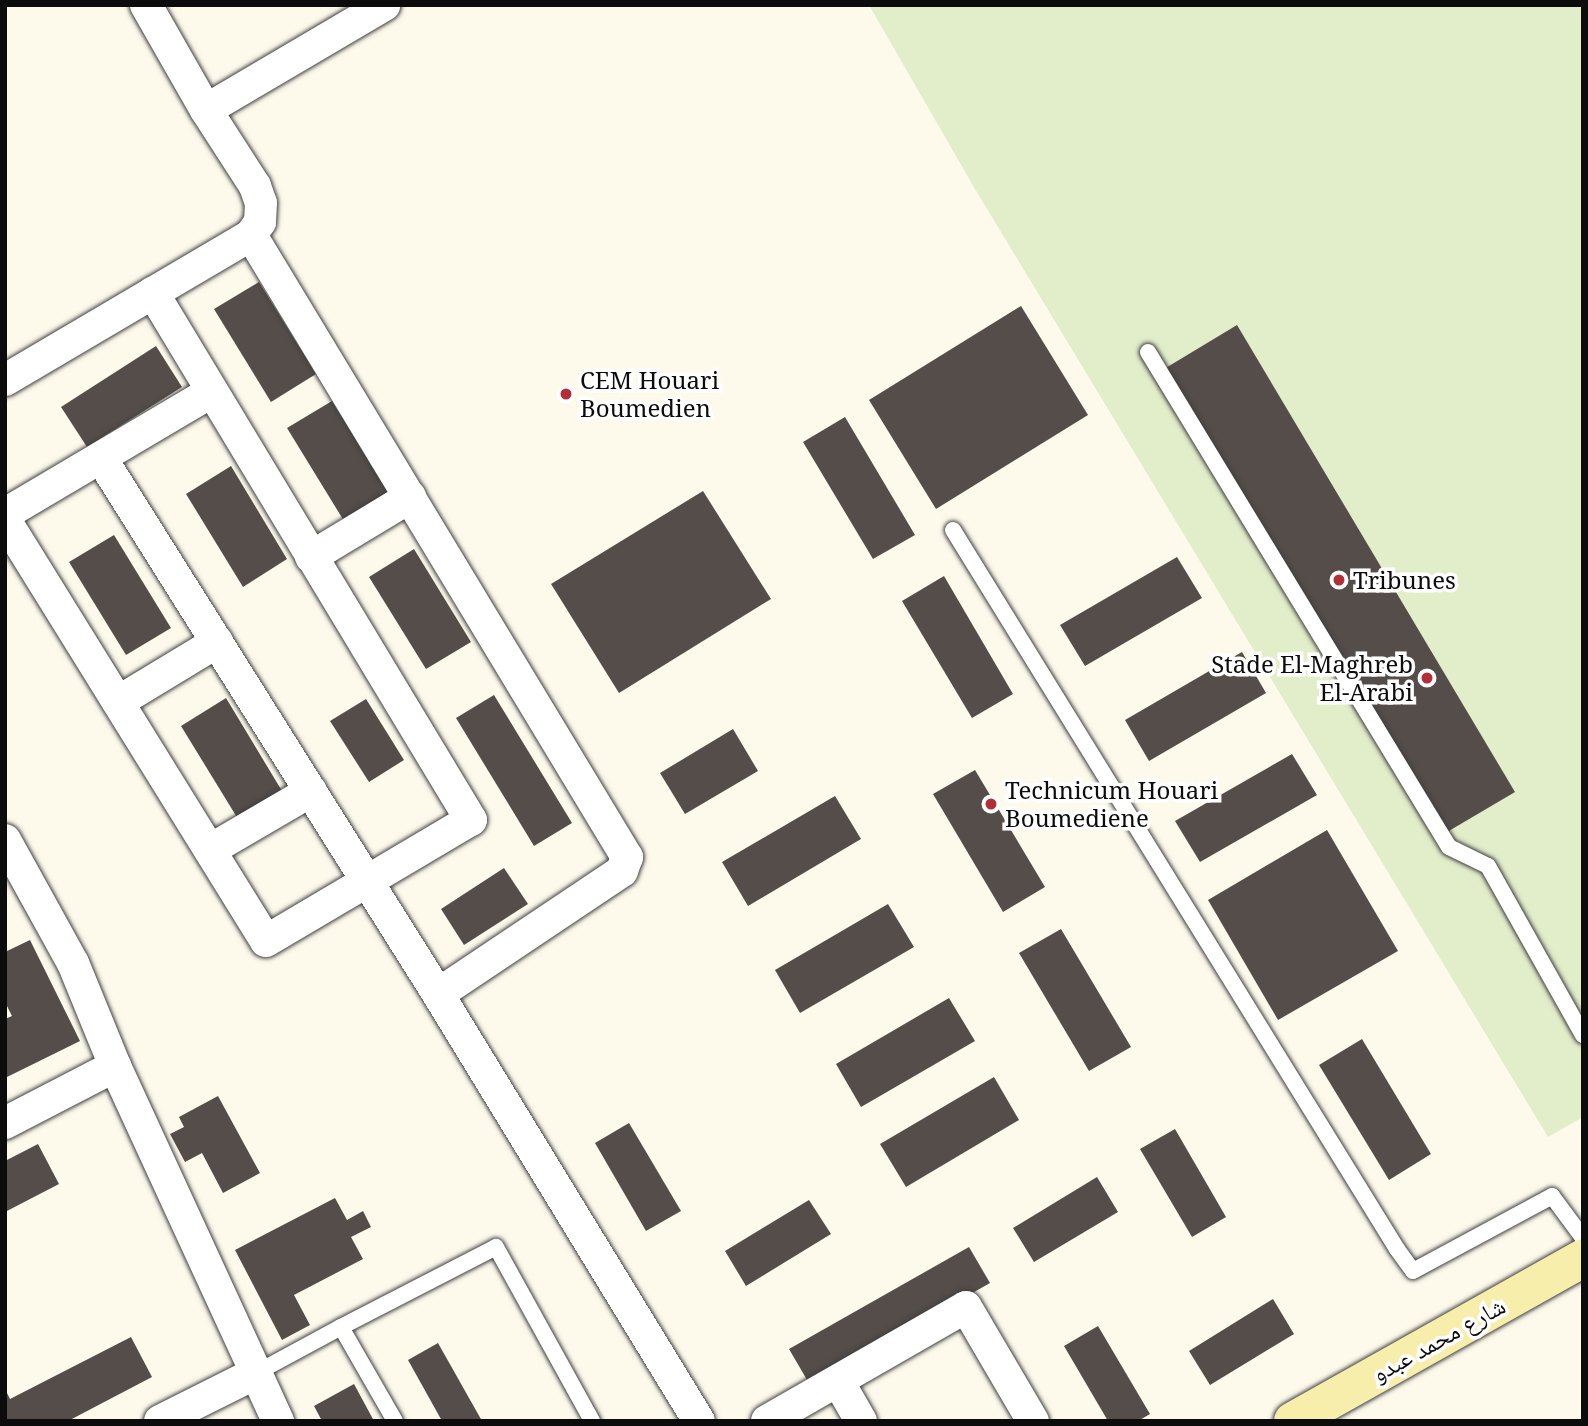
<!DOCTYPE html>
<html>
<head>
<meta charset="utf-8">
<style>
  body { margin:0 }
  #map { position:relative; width:1588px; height:1426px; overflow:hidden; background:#fdfaec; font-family:"Noto Serif","Noto Naskh Arabic",serif }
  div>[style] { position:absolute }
  .pitch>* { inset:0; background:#e2edca }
  .building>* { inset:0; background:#544d49 }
  .roads { filter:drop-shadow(0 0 2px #3f3f3f) drop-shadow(0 0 2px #3f3f3f) }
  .lane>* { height:16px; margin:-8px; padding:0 8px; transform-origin:8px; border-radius:8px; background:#fff }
  .street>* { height:32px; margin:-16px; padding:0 16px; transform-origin:16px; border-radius:16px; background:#fff }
  .secondary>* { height:38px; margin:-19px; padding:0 19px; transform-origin:19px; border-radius:19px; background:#f8eeac }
  .dots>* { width:19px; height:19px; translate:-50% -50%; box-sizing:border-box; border:4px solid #fff; border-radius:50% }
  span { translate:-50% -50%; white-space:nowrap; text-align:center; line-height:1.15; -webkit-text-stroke:7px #fff; paint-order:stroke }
  .poi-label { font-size:24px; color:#0c0c0c }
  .left { translate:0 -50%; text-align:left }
  .right { translate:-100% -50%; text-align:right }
  .street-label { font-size:24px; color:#0c0c0c }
  .frame { position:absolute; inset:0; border:7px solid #0c0c0c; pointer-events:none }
</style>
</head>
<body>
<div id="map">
  <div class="pitch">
    <div style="clip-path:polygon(869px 5px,1583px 5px,1583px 1117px,1548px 1137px,975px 189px)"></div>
  </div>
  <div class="building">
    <div style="clip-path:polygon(259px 282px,316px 374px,271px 402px,214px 309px)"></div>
    <div style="clip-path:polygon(1021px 306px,1088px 415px,936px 509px,869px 400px)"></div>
    <div style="clip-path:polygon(1237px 325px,1515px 792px,1442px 835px,1164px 369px)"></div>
    <div style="clip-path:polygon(156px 346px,182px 387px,87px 447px,61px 407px)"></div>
    <div style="clip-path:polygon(332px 401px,389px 494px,344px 521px,287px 428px)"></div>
    <div style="clip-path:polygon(845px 417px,915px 535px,873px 559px,803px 442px)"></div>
    <div style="clip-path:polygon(231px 466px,287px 559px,243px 587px,186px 494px)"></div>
    <div style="clip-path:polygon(703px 491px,771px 599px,619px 693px,551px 584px)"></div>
    <div style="clip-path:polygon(114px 535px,171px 628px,126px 655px,69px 562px)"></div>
    <div style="clip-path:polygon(414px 549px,471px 642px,426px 669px,369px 577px)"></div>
    <div style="clip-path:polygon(1177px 557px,1202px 598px,1085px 666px,1060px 625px)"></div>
    <div style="clip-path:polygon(944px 576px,1013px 694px,972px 718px,902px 601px)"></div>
    <div style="clip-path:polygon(1242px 652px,1266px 693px,1149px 761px,1125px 720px)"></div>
    <div style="clip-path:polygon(494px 695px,572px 823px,534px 846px,456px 718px)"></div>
    <div style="clip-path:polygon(226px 698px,282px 791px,238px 819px,181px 726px)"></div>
    <div style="clip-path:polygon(366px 699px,404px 760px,369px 782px,330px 721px)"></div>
    <div style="clip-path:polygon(733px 729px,758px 771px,685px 814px,660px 773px)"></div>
    <div style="clip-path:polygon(1292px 754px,1317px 795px,1200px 862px,1175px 821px)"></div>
    <div style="clip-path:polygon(975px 770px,1045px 887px,1003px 912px,933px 794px)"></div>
    <div style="clip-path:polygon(835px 796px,861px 839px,748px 906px,722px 862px)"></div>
    <div style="clip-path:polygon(1327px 830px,1398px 951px,1278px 1020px,1208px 900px)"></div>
    <div style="clip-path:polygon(504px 868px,528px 904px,464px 945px,441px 909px)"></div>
    <div style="clip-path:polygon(888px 904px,914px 947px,800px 1013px,775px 970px)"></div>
    <div style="clip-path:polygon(1061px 929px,1131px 1047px,1089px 1071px,1019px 953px)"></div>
    <div style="clip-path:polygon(30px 940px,80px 1041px,5px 1078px,5px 1019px,12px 1016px,5px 1002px,5px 952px)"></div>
    <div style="clip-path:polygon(949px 998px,975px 1041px,861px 1107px,836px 1064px)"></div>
    <div style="clip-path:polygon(1362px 1039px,1431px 1154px,1389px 1180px,1319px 1065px)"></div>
    <div style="clip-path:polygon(994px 1077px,1019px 1120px,906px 1187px,880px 1144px)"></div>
    <div style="clip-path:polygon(218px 1096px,260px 1173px,223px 1193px,202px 1153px,185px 1162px,170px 1134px,184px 1127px,179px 1117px)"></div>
    <div style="clip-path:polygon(629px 1123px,681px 1211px,646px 1231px,595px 1143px)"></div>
    <div style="clip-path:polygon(1175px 1129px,1226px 1217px,1192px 1237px,1140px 1149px)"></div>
    <div style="clip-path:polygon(38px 1144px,59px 1184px,5px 1212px,5px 1161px)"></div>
    <div style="clip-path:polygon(1097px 1177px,1118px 1212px,1034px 1262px,1013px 1228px)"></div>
    <div style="clip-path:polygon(335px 1198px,347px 1220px,363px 1211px,371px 1227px,351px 1237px,363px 1259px,294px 1295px,310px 1325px,282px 1340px,235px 1250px)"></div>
    <div style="clip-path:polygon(809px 1200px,831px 1234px,746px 1286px,725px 1251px)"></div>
    <div style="clip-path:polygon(969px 1247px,990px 1283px,810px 1385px,789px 1349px)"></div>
    <div style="clip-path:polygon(1273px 1299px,1294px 1334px,1210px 1385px,1189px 1351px)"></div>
    <div style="clip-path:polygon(1098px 1326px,1150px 1414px,1138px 1421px,1108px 1421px,1064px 1346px)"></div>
    <div style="clip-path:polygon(131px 1337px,152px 1377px,68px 1421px,5px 1421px,5px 1389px,10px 1399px)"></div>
    <div style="clip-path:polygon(438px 1343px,482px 1421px,442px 1421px,408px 1360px)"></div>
    <div style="clip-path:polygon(354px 1384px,374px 1421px,322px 1421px,314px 1406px)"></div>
  </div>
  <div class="roads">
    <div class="lane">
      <div style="left:1148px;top:352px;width:579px;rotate:58.7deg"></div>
      <div style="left:1449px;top:847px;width:43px;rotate:26deg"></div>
      <div style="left:1488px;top:866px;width:194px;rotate:60.7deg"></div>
      <div style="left:953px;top:530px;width:845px;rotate:58.3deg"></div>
      <div style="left:1397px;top:1249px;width:27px;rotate:54deg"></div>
      <div style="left:1413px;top:1271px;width:158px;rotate:-28.3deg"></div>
      <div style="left:1552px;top:1196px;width:52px;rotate:53.6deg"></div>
      <div style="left:256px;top:1373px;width:97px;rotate:-28.4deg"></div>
      <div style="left:395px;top:1421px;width:108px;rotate:-119.9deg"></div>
      <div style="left:341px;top:1327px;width:174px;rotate:-27.3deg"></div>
      <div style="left:496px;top:1247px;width:199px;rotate:61.1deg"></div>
    </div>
    <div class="street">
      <div style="left:146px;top:5px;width:121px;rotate:60.3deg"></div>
      <div style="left:206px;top:110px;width:90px;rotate:57.2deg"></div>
      <div style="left:255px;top:186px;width:18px;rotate:71deg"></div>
      <div style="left:261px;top:203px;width:19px;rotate:93deg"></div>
      <div style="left:260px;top:222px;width:16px;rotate:125deg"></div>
      <div style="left:206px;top:110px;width:207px;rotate:-30.5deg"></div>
      <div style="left:5px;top:380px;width:286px;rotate:-30.5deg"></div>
      <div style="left:251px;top:235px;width:727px;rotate:58.85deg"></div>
      <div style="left:627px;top:857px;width:15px;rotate:110deg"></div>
      <div style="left:622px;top:871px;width:221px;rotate:146.2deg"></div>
      <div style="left:101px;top:458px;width:633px;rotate:57.84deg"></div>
      <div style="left:438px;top:994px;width:500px;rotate:58.57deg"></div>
      <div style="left:5px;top:514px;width:238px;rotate:-30.6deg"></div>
      <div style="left:5px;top:520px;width:495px;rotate:58.2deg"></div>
      <div style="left:266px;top:941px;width:238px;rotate:-30.6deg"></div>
      <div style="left:471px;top:820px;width:616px;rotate:-121.11deg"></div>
      <div style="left:311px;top:557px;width:116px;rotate:-31.2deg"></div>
      <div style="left:118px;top:702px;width:116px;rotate:-31.2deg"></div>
      <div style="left:5px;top:840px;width:141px;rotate:61.1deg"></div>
      <div style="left:73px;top:963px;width:111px;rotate:67.8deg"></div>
      <div style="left:210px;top:850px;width:117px;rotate:-30.3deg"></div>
      <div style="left:5px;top:1123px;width:124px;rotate:-27.4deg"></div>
      <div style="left:115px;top:1066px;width:338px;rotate:65.3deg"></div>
      <div style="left:838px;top:1381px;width:46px;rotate:60.1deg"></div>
      <div style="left:160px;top:1421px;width:107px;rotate:-26.6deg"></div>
      <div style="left:256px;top:1373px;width:53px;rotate:65.4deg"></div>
      <div style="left:767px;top:1421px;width:229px;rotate:-29.8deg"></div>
      <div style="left:966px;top:1307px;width:132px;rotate:59.6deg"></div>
    </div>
    <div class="secondary">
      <div style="left:1293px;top:1421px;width:333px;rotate:-29.3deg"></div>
    </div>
  </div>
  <div class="dots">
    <div style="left:566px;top:394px;background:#b03039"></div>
    <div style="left:1339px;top:580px;background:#b03039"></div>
    <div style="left:1427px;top:678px;background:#b03039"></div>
    <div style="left:991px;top:804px;background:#b03039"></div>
  </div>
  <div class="poi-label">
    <span class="left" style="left:580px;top:394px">CEM Houari<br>Boumedien</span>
    <span class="left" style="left:1353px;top:580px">Tribunes</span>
    <span class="right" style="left:1413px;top:678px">Stade El-Maghreb<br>El-Arabi</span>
    <span class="left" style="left:1005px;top:804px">Technicum Houari<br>Boumediene</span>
  </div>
  <div class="street-label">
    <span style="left:1438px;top:1339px;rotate:-29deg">شارع محمد عبدو</span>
  </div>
  <div class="frame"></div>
</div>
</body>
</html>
